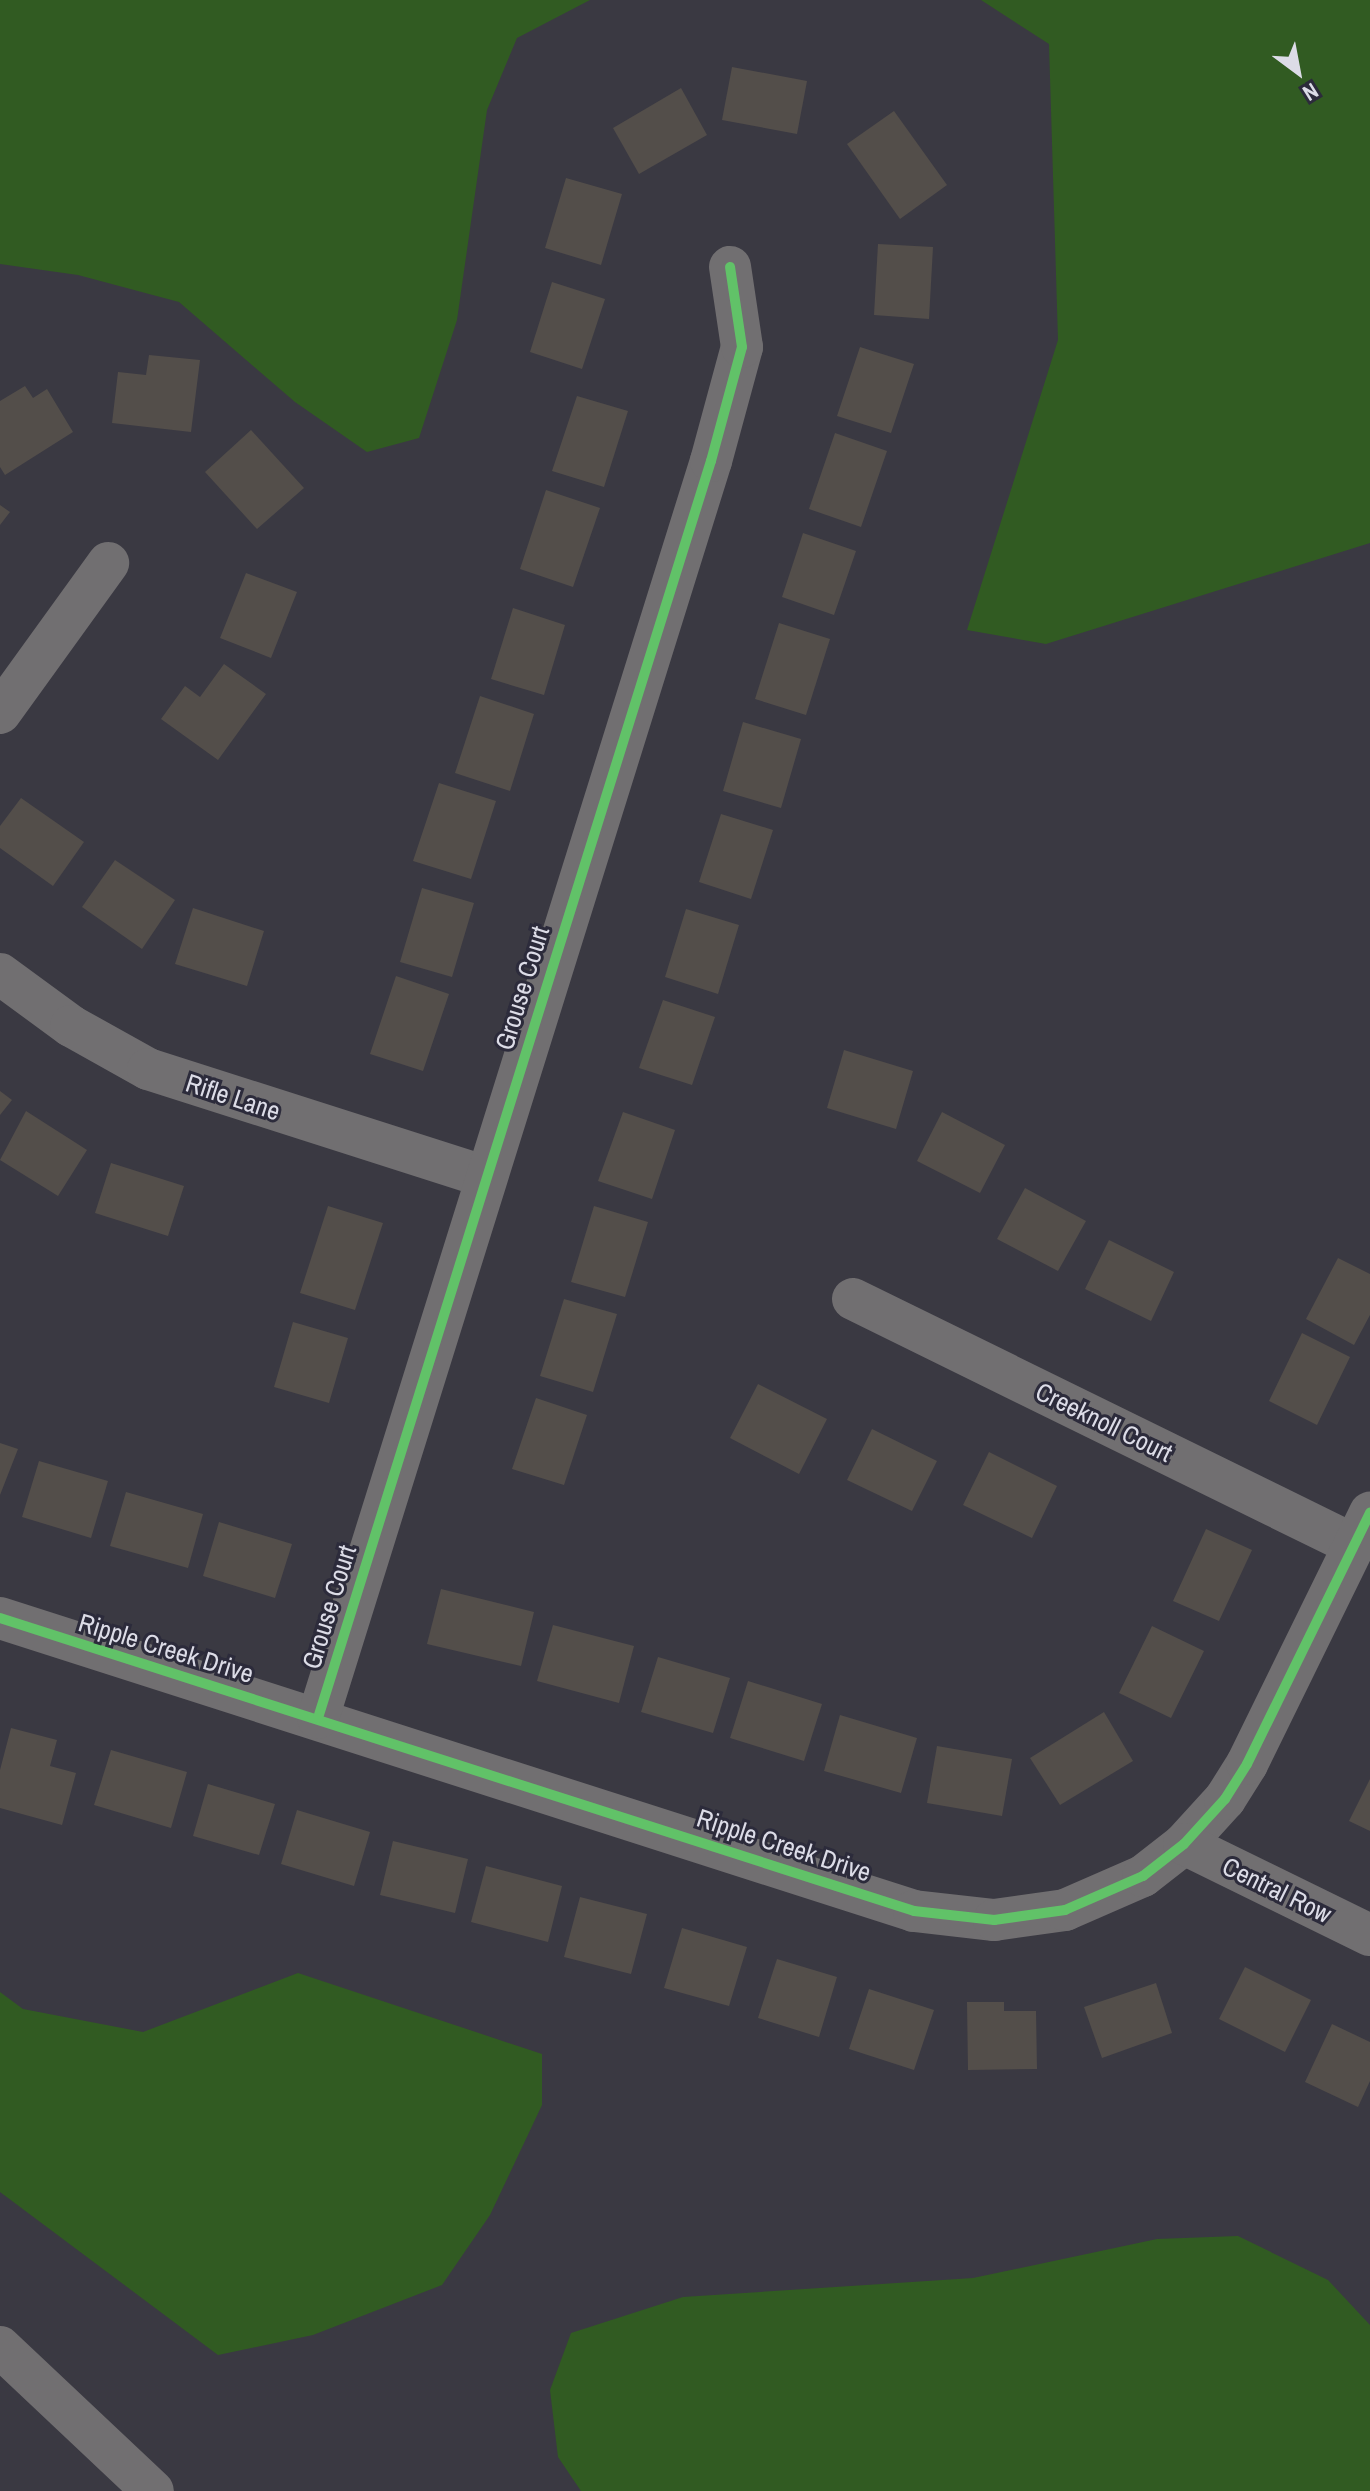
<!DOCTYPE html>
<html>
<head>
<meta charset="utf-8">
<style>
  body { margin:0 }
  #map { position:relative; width:1370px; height:2491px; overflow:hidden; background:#3a3942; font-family:"Archivo Narrow",sans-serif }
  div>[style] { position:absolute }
  .green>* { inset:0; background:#315b22 }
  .building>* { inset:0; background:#534e4a }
  .street>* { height:42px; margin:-21px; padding:0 21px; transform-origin:21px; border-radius:21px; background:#716f71 }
  .cycleway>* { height:10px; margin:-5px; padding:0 5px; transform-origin:5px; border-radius:5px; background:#61c268 }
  span { translate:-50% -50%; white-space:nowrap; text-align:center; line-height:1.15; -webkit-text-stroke:6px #2c2b3b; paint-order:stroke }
  .street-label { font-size:26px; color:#dcdce7 }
  .north { position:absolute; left:1258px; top:32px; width:80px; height:80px; -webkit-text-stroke:6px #2c2b3b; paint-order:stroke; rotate:148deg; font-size:22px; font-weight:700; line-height:32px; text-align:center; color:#dcdce7 }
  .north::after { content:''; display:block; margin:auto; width:28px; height:36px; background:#dcdce7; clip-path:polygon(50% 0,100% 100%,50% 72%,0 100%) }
</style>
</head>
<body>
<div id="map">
  <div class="green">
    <div style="clip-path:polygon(0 0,590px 0,517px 38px,487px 110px,457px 320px,419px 438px,367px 452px,295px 402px,179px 302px,78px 275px,0 264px)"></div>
    <div style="clip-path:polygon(981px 0,1370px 0,1370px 543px,1046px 644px,967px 630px,1058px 340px,1049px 44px)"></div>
    <div style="clip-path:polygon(298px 1973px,542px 2054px,542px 2105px,490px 2215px,442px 2285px,313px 2335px,218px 2355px,0 2192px,0 1992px,23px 2009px,143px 2032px)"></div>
    <div style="clip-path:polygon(1238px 2236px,1328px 2280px,1370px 2325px,1370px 2491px,581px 2491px,558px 2457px,550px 2390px,571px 2333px,683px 2297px,973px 2278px,1157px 2239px)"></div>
  </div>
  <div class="building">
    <div style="clip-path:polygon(732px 67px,807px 81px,797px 134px,722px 120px)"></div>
    <div style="clip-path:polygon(681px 88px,707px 135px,639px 174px,613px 128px)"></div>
    <div style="clip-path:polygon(894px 111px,947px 185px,900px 219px,847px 144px)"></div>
    <div style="clip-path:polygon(566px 178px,622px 194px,601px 265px,545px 248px)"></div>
    <div style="clip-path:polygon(878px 244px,933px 247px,929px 319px,874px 315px)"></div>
    <div style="clip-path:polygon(552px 282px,605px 299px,582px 369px,530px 352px)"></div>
    <div style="clip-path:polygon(860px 347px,914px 364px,891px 433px,837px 416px)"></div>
    <div style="clip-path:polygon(149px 355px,200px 360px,191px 432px,112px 423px,118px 372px,146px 375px)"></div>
    <div style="clip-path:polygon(25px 386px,33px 398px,47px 389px,73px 432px,5px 475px,0 467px,0 401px)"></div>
    <div style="clip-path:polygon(577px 396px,628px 411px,604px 487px,552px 471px)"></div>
    <div style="clip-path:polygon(251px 430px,304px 488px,257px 529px,205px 472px)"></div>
    <div style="clip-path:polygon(835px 433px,887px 451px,861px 527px,809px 509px)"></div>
    <div style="clip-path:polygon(546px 490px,600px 508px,573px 587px,520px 569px)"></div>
    <div style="clip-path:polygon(0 505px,10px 512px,0 525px)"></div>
    <div style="clip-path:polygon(803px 533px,856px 551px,834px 615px,782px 597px)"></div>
    <div style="clip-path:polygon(246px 573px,297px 592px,271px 658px,220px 638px)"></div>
    <div style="clip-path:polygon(513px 608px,565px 625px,544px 695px,491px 679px)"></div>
    <div style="clip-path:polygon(779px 623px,830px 639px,806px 715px,755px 699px)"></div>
    <div style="clip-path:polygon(224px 664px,266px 694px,218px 760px,161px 719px,185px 686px,200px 697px)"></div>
    <div style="clip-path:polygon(480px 696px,534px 714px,510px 791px,455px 773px)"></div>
    <div style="clip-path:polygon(743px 722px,801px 739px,781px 808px,723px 791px)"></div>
    <div style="clip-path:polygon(439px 783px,496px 801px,471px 879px,413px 861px)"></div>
    <div style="clip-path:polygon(21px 798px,84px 842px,53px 886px,0 848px,0 826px)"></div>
    <div style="clip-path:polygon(721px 814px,773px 830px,751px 899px,699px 882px)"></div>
    <div style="clip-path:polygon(115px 860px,175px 900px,142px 949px,82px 907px)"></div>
    <div style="clip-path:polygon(422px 888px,474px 903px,452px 977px,400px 962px)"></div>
    <div style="clip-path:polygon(193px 908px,264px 931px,247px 986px,175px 964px)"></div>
    <div style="clip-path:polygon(686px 909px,739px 925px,718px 994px,665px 977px)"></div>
    <div style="clip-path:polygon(396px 976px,449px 994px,423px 1071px,370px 1054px)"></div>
    <div style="clip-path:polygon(663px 1000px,715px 1017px,692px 1085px,639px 1068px)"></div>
    <div style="clip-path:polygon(844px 1050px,913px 1071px,896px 1129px,827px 1108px)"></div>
    <div style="clip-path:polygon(0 1091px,12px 1100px,0 1115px)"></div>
    <div style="clip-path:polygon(26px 1111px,87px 1150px,58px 1196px,0 1160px)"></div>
    <div style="clip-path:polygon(623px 1112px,675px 1130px,652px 1199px,598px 1181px)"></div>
    <div style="clip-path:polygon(942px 1112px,1005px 1145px,980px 1193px,917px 1161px)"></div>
    <div style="clip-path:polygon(111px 1163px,184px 1186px,168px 1236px,95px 1213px)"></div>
    <div style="clip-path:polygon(1025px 1188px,1086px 1221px,1058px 1271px,997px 1239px)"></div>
    <div style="clip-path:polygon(328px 1206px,383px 1223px,355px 1310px,300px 1293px)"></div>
    <div style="clip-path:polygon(594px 1206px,648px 1222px,625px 1297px,571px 1282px)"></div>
    <div style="clip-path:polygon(1109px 1240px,1174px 1272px,1151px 1321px,1085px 1289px)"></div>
    <div style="clip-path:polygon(1338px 1258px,1370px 1274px,1370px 1315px,1354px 1345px,1306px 1319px)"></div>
    <div style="clip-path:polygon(564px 1299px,617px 1314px,593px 1392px,540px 1376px)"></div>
    <div style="clip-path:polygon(293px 1322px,348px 1338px,329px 1403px,274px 1387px)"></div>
    <div style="clip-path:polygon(1302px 1333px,1350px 1357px,1317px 1425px,1269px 1401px)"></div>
    <div style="clip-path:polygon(758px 1384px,827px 1419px,799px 1474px,730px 1438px)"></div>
    <div style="clip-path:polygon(536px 1398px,587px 1415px,564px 1485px,512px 1469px)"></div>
    <div style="clip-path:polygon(872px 1429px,937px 1461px,912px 1511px,847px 1480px)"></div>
    <div style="clip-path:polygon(0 1443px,18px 1449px,0 1495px)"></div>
    <div style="clip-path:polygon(989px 1452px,1057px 1486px,1032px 1538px,963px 1505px)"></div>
    <div style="clip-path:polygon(39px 1461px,108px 1481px,91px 1538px,22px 1517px)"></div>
    <div style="clip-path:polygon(126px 1492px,203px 1514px,188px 1568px,110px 1546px)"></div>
    <div style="clip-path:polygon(219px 1522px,292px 1544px,275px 1598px,203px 1576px)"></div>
    <div style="clip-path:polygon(1206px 1529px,1252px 1550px,1219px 1621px,1173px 1601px)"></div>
    <div style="clip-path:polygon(441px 1589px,534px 1612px,521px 1666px,427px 1644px)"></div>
    <div style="clip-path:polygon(553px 1625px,634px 1646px,619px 1703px,537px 1681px)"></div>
    <div style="clip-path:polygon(1152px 1626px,1204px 1651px,1171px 1718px,1119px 1693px)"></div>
    <div style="clip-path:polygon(658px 1657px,730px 1678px,713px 1733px,641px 1712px)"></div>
    <div style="clip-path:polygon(748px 1681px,822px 1704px,804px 1761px,730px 1738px)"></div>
    <div style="clip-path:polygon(1104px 1712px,1133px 1761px,1060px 1805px,1030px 1758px)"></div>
    <div style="clip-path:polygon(840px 1715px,917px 1738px,901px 1793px,824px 1771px)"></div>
    <div style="clip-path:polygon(11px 1728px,57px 1740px,50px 1766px,76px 1773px,62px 1825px,0 1808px,0 1770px)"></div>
    <div style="clip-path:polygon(937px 1746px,1012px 1759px,1002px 1816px,927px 1803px)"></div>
    <div style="clip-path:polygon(111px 1750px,187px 1772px,171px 1828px,94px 1805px)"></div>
    <div style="clip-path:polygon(1370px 1779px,1370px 1831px,1349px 1821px)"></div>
    <div style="clip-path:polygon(208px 1784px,275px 1804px,259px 1855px,193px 1836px)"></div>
    <div style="clip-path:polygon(297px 1810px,370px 1832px,354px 1886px,281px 1864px)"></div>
    <div style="clip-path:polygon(393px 1841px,468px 1859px,455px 1913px,380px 1895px)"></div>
    <div style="clip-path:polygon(486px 1866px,562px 1886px,548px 1942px,471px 1922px)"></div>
    <div style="clip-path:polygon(580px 1897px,647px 1914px,631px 1974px,564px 1957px)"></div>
    <div style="clip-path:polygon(682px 1928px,747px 1947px,729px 2006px,664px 1988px)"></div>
    <div style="clip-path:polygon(777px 1959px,837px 1977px,819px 2037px,758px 2018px)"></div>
    <div style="clip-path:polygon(1245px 1967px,1311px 2000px,1285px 2052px,1219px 2019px)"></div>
    <div style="clip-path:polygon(1156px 1983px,1172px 2033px,1102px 2058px,1084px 2007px)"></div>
    <div style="clip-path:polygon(869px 1989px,934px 2010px,914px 2070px,849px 2049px)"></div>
    <div style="clip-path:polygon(967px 2002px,1004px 2002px,1004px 2011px,1036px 2011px,1037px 2069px,968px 2070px)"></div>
    <div style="clip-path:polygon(1332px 2024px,1370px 2042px,1370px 2081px,1358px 2107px,1305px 2082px)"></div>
  </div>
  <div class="street">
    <div style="left:0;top:713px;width:185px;rotate:-54.2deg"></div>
    <div style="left:0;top:974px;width:88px;rotate:36.2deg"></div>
    <div style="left:71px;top:1026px;width:88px;rotate:29.2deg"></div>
    <div style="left:148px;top:1069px;width:355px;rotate:17.7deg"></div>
    <div style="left:853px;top:1299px;width:558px;rotate:26.15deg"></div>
    <div style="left:0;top:1618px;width:960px;rotate:17.77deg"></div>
    <div style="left:914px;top:1911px;width:81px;rotate:6.4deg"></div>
    <div style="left:994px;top:1920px;width:72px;rotate:-8deg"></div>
    <div style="left:1065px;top:1910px;width:85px;rotate:-23.6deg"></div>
    <div style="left:1143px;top:1876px;width:52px;rotate:-38deg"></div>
    <div style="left:1184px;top:1844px;width:61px;rotate:-47.7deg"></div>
    <div style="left:1225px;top:1799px;width:41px;rotate:-57.8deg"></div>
    <div style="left:1247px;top:1764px;width:280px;rotate:-63.9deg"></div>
    <div style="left:318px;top:1718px;width:1317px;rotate:-72.64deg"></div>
    <div style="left:711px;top:461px;width:118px;rotate:-74.8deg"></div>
    <div style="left:742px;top:347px;width:81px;rotate:-98.5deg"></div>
    <div style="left:1184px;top:1844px;width:207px;rotate:26.1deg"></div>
    <div style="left:0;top:2347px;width:210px;rotate:43.3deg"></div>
  </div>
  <div class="cycleway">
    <div style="left:0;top:1618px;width:960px;rotate:17.77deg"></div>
    <div style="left:914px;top:1911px;width:81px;rotate:6.4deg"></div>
    <div style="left:994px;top:1920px;width:72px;rotate:-8deg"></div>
    <div style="left:1065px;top:1910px;width:85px;rotate:-23.6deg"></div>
    <div style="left:1143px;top:1876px;width:52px;rotate:-38deg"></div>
    <div style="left:1184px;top:1844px;width:61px;rotate:-47.7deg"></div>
    <div style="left:1225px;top:1799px;width:41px;rotate:-57.8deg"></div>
    <div style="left:1247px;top:1764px;width:280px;rotate:-63.9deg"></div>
    <div style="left:318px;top:1718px;width:1317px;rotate:-72.64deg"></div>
    <div style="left:711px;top:461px;width:118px;rotate:-74.8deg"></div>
    <div style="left:742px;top:347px;width:81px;rotate:-98.5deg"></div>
  </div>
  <div class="street-label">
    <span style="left:522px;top:988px;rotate:-73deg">Grouse Court</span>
    <span style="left:233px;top:1097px;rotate:18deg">Rifle Lane</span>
    <span style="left:1104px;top:1422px;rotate:26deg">Creeknoll Court</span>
    <span style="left:329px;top:1607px;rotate:-73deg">Grouse Court</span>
    <span style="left:166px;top:1648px;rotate:17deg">Ripple Creek Drive</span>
    <span style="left:784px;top:1845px;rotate:18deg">Ripple Creek Drive</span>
    <span style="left:1277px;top:1890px;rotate:26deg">Central Row</span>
  </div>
  <div class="north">N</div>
</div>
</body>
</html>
